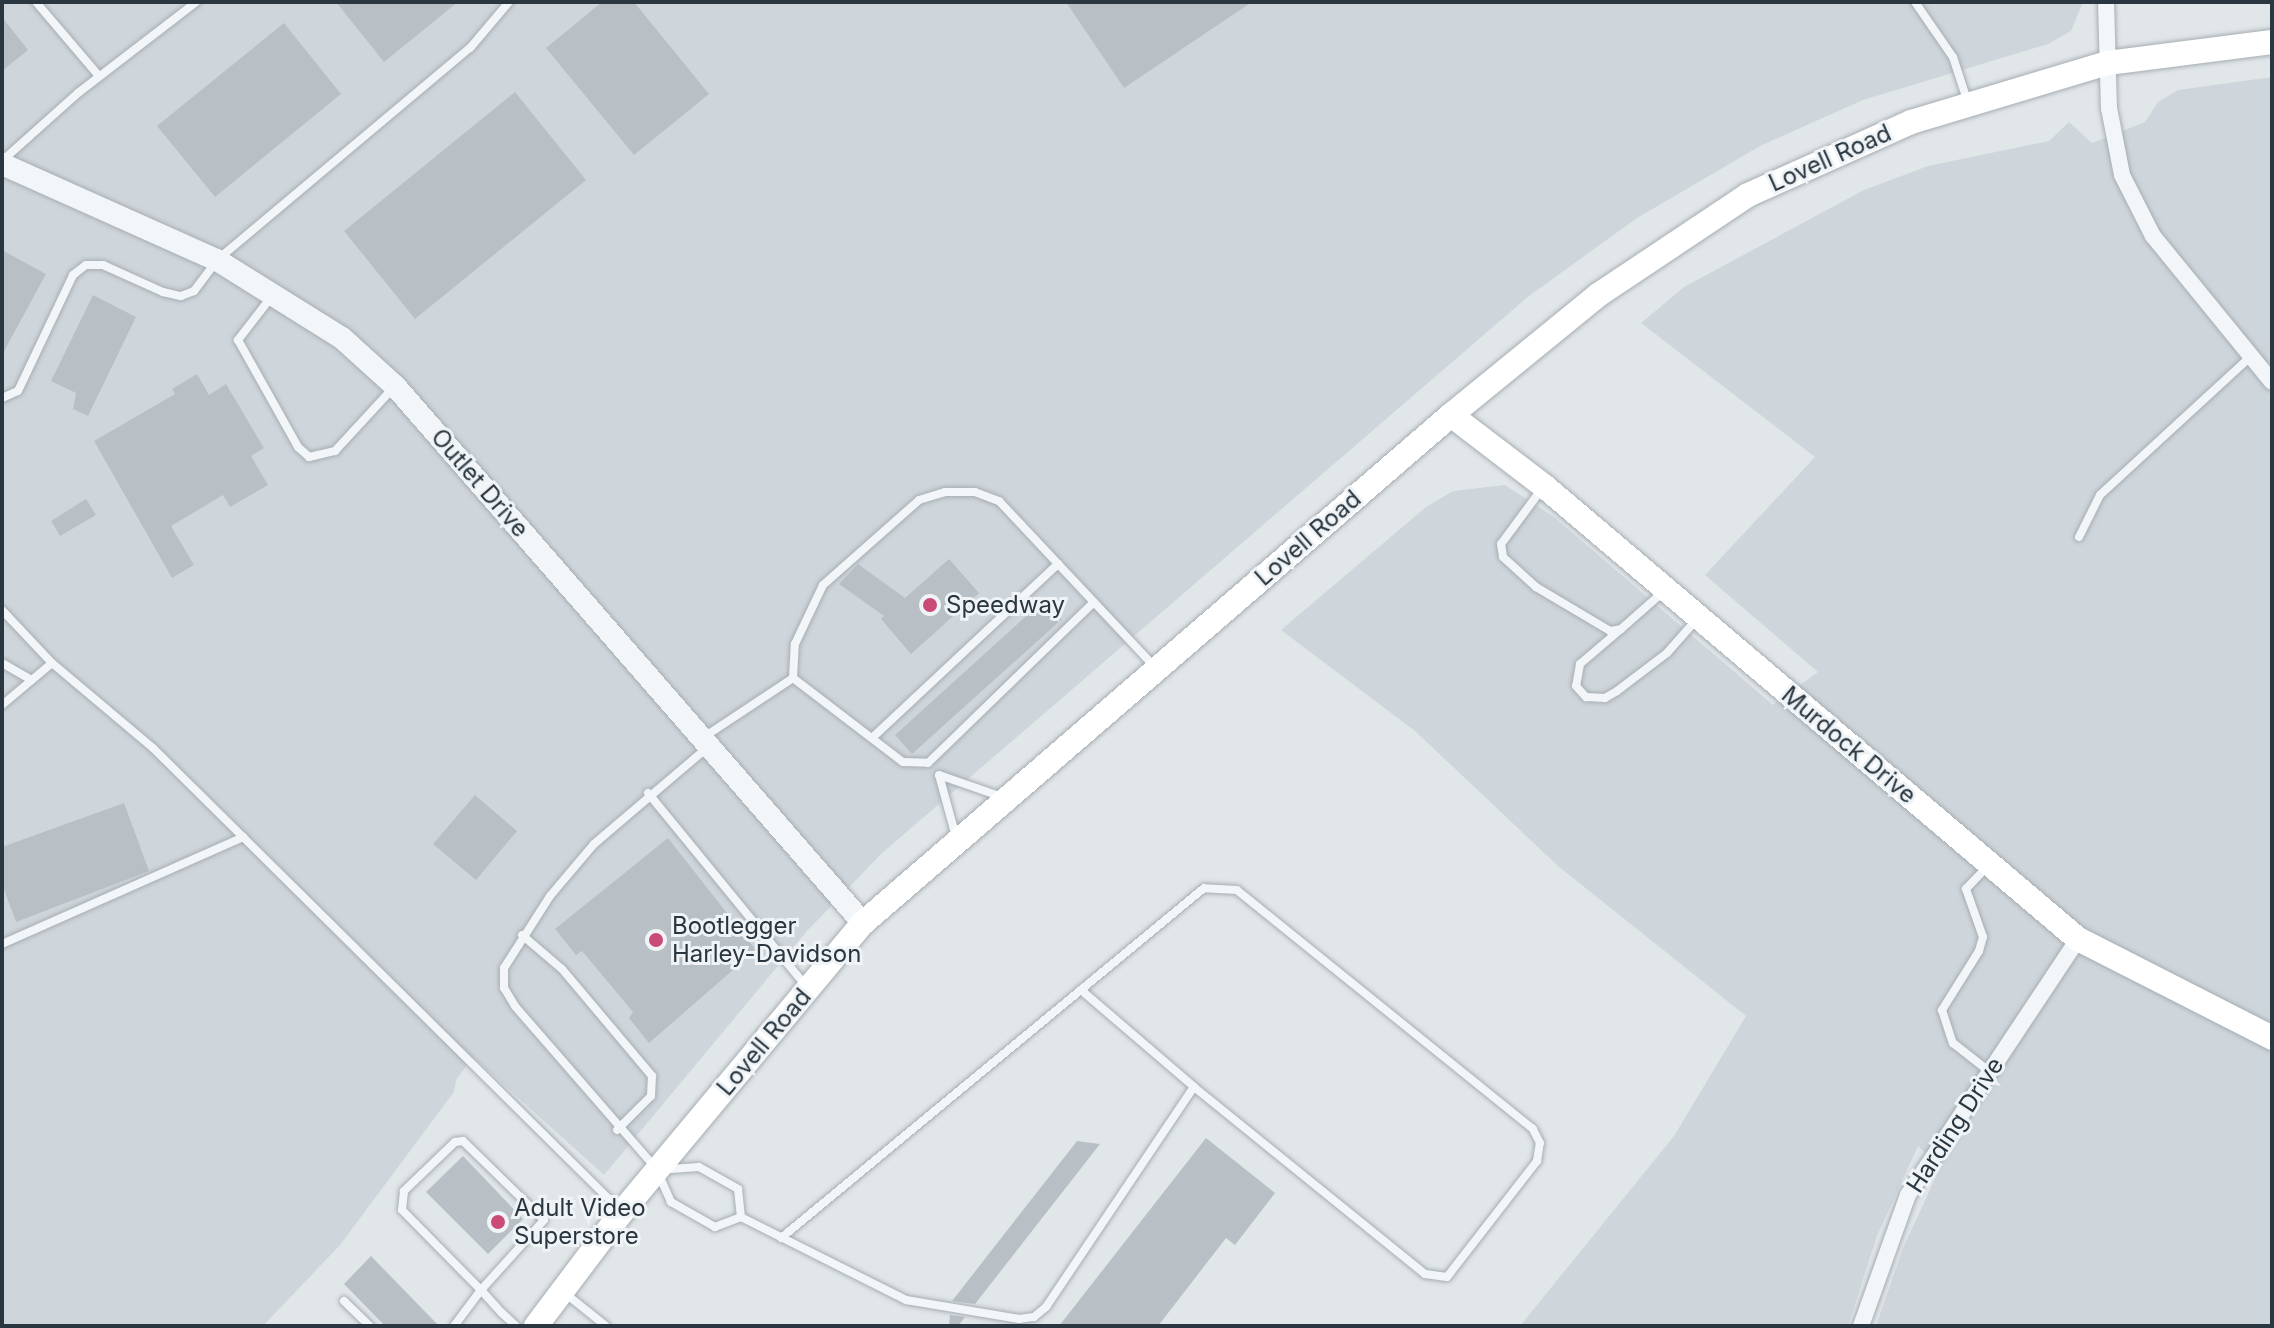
<!DOCTYPE html>
<html>
<head>
<meta charset="utf-8">
<style>
  body { margin:0 }
  #map { position:relative; width:2274px; height:1328px; overflow:hidden; background:#e1e6e9; font-family:Inter,sans-serif }
  div>[style] { position:absolute }
  .built>* { inset:0; background:#cfd6db }
  .building>* { inset:0; background:#b8c0c6 }
  .roads { filter:drop-shadow(0 0 2px #a6aeb3) drop-shadow(0 0 2px #a6aeb3) }
  .service>* { height:8px; margin:-4px; padding:0 4px; transform-origin:4px; border-radius:4px; background:#f3f6f8 }
  .minor>* { height:16px; margin:-8px; padding:0 8px; transform-origin:8px; border-radius:8px; background:#f3f6f8 }
  .tertiary>* { height:22px; margin:-11px; padding:0 11px; transform-origin:11px; border-radius:11px; background:#f3f6f8 }
  .secondary>* { height:24px; margin:-12px; padding:0 12px; transform-origin:12px; border-radius:12px; background:#fff }
  .dots>* { width:22px; height:22px; translate:-50% -50%; box-sizing:border-box; border:4px solid #f0f4f7; border-radius:50% }
  span { translate:-50% -50%; white-space:nowrap; text-align:center; line-height:1.15; -webkit-text-stroke:6px #f0f4f7; paint-order:stroke }
  .street-label { font-size:24px; color:#2a3740 }
  .poi-label { font-size:24px; color:#2a3740 }
  .left { translate:0 -50%; text-align:left }
  .frame { position:absolute; inset:0; border:4px solid #2a3740; pointer-events:none }
</style>
</head>
<body>
<div id="map">
  <div class="built">
    <div style="clip-path:polygon(2px 2px,2083px 2px,2071px 31px,2048px 44px,1863px 100px,1760px 146px,1637px 218px,1529px 296px,881px 854px,807px 931px,604px 1175px,473px 1057px,456px 1080px,454px 1092px,340px 1245px,263px 1326px,2px 1326px)"></div>
    <div style="clip-path:polygon(2272px 77px,2272px 1326px,1876px 1326px,1903px 1248px,1940px 1168px,1918px 1146px,1877px 1236px,1848px 1326px,1520px 1326px,1674px 1136px,1746px 1016px,1558px 866px,1415px 731px,1281px 630px,1426px 507px,1453px 491px,1505px 485px,1554px 517px,1773px 705px,1818px 672px,1705px 575px,1815px 457px,1641px 323px,1684px 287px,1864px 190px,1928px 166px,2049px 141px,2069px 122px,2092px 143px,2145px 122px,2158px 102px,2178px 90px)"></div>
  </div>
  <div class="building">
    <div style="clip-path:polygon(336px 2px,458px 2px,384px 62px)"></div>
    <div style="clip-path:polygon(602px 2px,634px 2px,709px 94px,634px 155px,546px 48px)"></div>
    <div style="clip-path:polygon(1066px 2px,1252px 2px,1124px 88px)"></div>
    <div style="clip-path:polygon(2px 17px,28px 50px,2px 71px)"></div>
    <div style="clip-path:polygon(284px 23px,341px 94px,215px 197px,157px 126px)"></div>
    <div style="clip-path:polygon(515px 92px,586px 180px,415px 319px,344px 231px)"></div>
    <div style="clip-path:polygon(2px 250px,46px 274px,2px 355px)"></div>
    <div style="clip-path:polygon(93px 295px,136px 317px,88px 416px,73px 409px,76px 393px,51px 381px)"></div>
    <div style="clip-path:polygon(197px 374px,209px 395px,226px 384px,264px 448px,251px 456px,268px 485px,230px 507px,223px 495px,171px 526px,194px 565px,172px 578px,94px 441px,175px 394px,172px 389px)"></div>
    <div style="clip-path:polygon(86px 499px,96px 515px,60px 536px,51px 521px)"></div>
    <div style="clip-path:polygon(949px 559px,979px 593px,911px 654px,881px 619px,884px 616px,839px 584px,858px 564px,905px 598px)"></div>
    <div style="clip-path:polygon(1045px 599px,1062px 619px,912px 754px,895px 735px)"></div>
    <div style="clip-path:polygon(475px 795px,517px 831px,476px 880px,433px 844px)"></div>
    <div style="clip-path:polygon(124px 803px,149px 871px,16px 922px,2px 884px,2px 847px)"></div>
    <div style="clip-path:polygon(668px 838px,756px 950px,649px 1043px,629px 1018px,633px 1012px,582px 951px,576px 955px,555px 929px)"></div>
    <div style="clip-path:polygon(1206px 1138px,1275px 1193px,1235px 1245px,1226px 1238px,1158px 1326px,1059px 1326px)"></div>
    <div style="clip-path:polygon(1077px 1141px,1100px 1144px,975px 1304px,952px 1301px)"></div>
    <div style="clip-path:polygon(463px 1156px,523px 1219px,488px 1254px,426px 1192px)"></div>
    <div style="clip-path:polygon(371px 1256px,439px 1326px,385px 1326px,344px 1284px)"></div>
    <div style="clip-path:polygon(950px 1315px,965px 1317px,958px 1326px,949px 1326px)"></div>
  </div>
  <div class="roads">
    <div class="service">
      <div style="left:36px;top:2px;width:97px;rotate:49.6deg"></div>
      <div style="left:1915px;top:2px;width:67px;rotate:55.4deg"></div>
      <div style="left:1953px;top:57px;width:48px;rotate:71.9deg"></div>
      <div style="left:3px;top:160px;width:101px;rotate:-41.8deg"></div>
      <div style="left:78px;top:93px;width:149px;rotate:-37.6deg"></div>
      <div style="left:272px;top:296px;width:56px;rotate:127.7deg"></div>
      <div style="left:238px;top:340px;width:123px;rotate:60.7deg"></div>
      <div style="left:298px;top:447px;width:15px;rotate:42deg"></div>
      <div style="left:309px;top:457px;width:27px;rotate:-13deg"></div>
      <div style="left:335px;top:451px;width:87px;rotate:-47.3deg"></div>
      <div style="left:2px;top:398px;width:17px;rotate:-24deg"></div>
      <div style="left:18px;top:391px;width:128px;rotate:-64.6deg"></div>
      <div style="left:73px;top:275px;width:16px;rotate:-38deg"></div>
      <div style="left:86px;top:265px;width:17px"></div>
      <div style="left:103px;top:265px;width:66px;rotate:24.2deg"></div>
      <div style="left:163px;top:292px;width:18px;rotate:13deg"></div>
      <div style="left:181px;top:296px;width:14px;rotate:-21deg"></div>
      <div style="left:194px;top:291px;width:39px;rotate:-53deg"></div>
      <div style="left:217px;top:260px;width:330px;rotate:-40deg"></div>
      <div style="left:470px;top:48px;width:60px;rotate:-49.7deg"></div>
      <div style="left:1541px;top:490px;width:67px;rotate:126.5deg"></div>
      <div style="left:1501px;top:544px;width:13px;rotate:81deg"></div>
      <div style="left:1503px;top:557px;width:45px;rotate:42.3deg"></div>
      <div style="left:1536px;top:587px;width:86px;rotate:30.7deg"></div>
      <div style="left:1610px;top:631px;width:11px;rotate:-10deg"></div>
      <div style="left:1621px;top:629px;width:56px;rotate:-41.4deg"></div>
      <div style="left:2079px;top:537px;width:47px;rotate:-63.4deg"></div>
      <div style="left:2100px;top:495px;width:201px;rotate:-42.6deg"></div>
      <div style="left:2px;top:610px;width:73px;rotate:46.7deg"></div>
      <div style="left:52px;top:663px;width:132px;rotate:40.1deg"></div>
      <div style="left:153px;top:748px;width:658px;rotate:44.69deg"></div>
      <div style="left:1621px;top:629px;width:54px;rotate:139.5deg"></div>
      <div style="left:1580px;top:664px;width:22px;rotate:100deg"></div>
      <div style="left:1576px;top:686px;width:15px;rotate:48deg"></div>
      <div style="left:1586px;top:697px;width:19px;rotate:3deg"></div>
      <div style="left:1605px;top:698px;width:14px;rotate:-30deg"></div>
      <div style="left:1617px;top:691px;width:63px;rotate:-37.2deg"></div>
      <div style="left:1667px;top:653px;width:45px;rotate:-48.6deg"></div>
      <div style="left:2px;top:663px;width:34px;rotate:30deg"></div>
      <div style="left:793px;top:678px;width:138px;rotate:37.4deg"></div>
      <div style="left:903px;top:762px;width:25px;rotate:2deg"></div>
      <div style="left:928px;top:763px;width:231px;rotate:-44.1deg"></div>
      <div style="left:2px;top:705px;width:65px;rotate:-40deg"></div>
      <div style="left:704px;top:737px;width:107px;rotate:-33.5deg"></div>
      <div style="left:793px;top:678px;width:34px;rotate:-87deg"></div>
      <div style="left:795px;top:644px;width:65px;rotate:-64.6deg"></div>
      <div style="left:823px;top:585px;width:128px;rotate:-41.5deg"></div>
      <div style="left:919px;top:500px;width:27px;rotate:-17deg"></div>
      <div style="left:945px;top:492px;width:30px"></div>
      <div style="left:975px;top:492px;width:26px;rotate:21deg"></div>
      <div style="left:999px;top:501px;width:228px;rotate:46.8deg"></div>
      <div style="left:872px;top:738px;width:255px;rotate:-43.1deg"></div>
      <div style="left:648px;top:793px;width:248px;rotate:50.7deg"></div>
      <div style="left:956px;top:837px;width:64px;rotate:-105.3deg"></div>
      <div style="left:939px;top:775px;width:67px;rotate:19.2deg"></div>
      <div style="left:1986px;top:868px;width:29px;rotate:134deg"></div>
      <div style="left:1966px;top:889px;width:51px;rotate:70.5deg"></div>
      <div style="left:1983px;top:937px;width:15px;rotate:106deg"></div>
      <div style="left:1979px;top:951px;width:70px;rotate:122.1deg"></div>
      <div style="left:1942px;top:1010px;width:35px;rotate:72deg"></div>
      <div style="left:1953px;top:1043px;width:47px;rotate:38.1deg"></div>
      <div style="left:522px;top:935px;width:52px;rotate:40.4deg"></div>
      <div style="left:562px;top:969px;width:140px;rotate:49.9deg"></div>
      <div style="left:652px;top:1076px;width:20px;rotate:93deg"></div>
      <div style="left:651px;top:1096px;width:48px;rotate:135deg"></div>
      <div style="left:2px;top:944px;width:264px;rotate:-23.9deg"></div>
      <div style="left:1081px;top:990px;width:149px;rotate:40.6deg"></div>
      <div style="left:654px;top:1166px;width:212px;rotate:-131deg"></div>
      <div style="left:515px;top:1006px;width:21px;rotate:-121deg"></div>
      <div style="left:504px;top:988px;width:20px;rotate:-90deg"></div>
      <div style="left:504px;top:968px;width:85px;rotate:-57.4deg"></div>
      <div style="left:550px;top:896px;width:68px;rotate:-49.8deg"></div>
      <div style="left:594px;top:844px;width:151px;rotate:-40.4deg"></div>
      <div style="left:699px;top:1167px;width:45px;rotate:29.4deg"></div>
      <div style="left:738px;top:1189px;width:28px;rotate:84deg"></div>
      <div style="left:741px;top:1217px;width:28px;rotate:159deg"></div>
      <div style="left:715px;top:1227px;width:51px;rotate:-150.4deg"></div>
      <div style="left:671px;top:1202px;width:35px;rotate:-114deg"></div>
      <div style="left:657px;top:1170px;width:42px;rotate:-4.1deg"></div>
      <div style="left:741px;top:1217px;width:185px;rotate:26.7deg"></div>
      <div style="left:906px;top:1300px;width:115px;rotate:9.5deg"></div>
      <div style="left:1019px;top:1319px;width:15px;rotate:-8deg"></div>
      <div style="left:1034px;top:1317px;width:16px;rotate:-40deg"></div>
      <div style="left:1046px;top:1307px;width:265px;rotate:-56.1deg"></div>
      <div style="left:1194px;top:1087px;width:297px;rotate:39deg"></div>
      <div style="left:1425px;top:1274px;width:22px;rotate:8deg"></div>
      <div style="left:1447px;top:1277px;width:147px;rotate:-52.2deg"></div>
      <div style="left:1537px;top:1161px;width:18px;rotate:-81deg"></div>
      <div style="left:1540px;top:1143px;width:16px;rotate:-117deg"></div>
      <div style="left:1533px;top:1129px;width:380px;rotate:-141.1deg"></div>
      <div style="left:1237px;top:890px;width:33px;rotate:-177deg"></div>
      <div style="left:1204px;top:888px;width:549px;rotate:140.39deg"></div>
      <div style="left:566px;top:1294px;width:51px;rotate:38.7deg"></div>
      <div style="left:344px;top:1301px;width:36px;rotate:44deg"></div>
      <div style="left:454px;top:1326px;width:45px;rotate:-53.1deg"></div>
      <div style="left:481px;top:1290px;width:94px;rotate:-48deg"></div>
      <div style="left:544px;top:1220px;width:113px;rotate:-135.7deg"></div>
      <div style="left:463px;top:1141px;width:8px;rotate:173deg"></div>
      <div style="left:455px;top:1142px;width:71px;rotate:136.1deg"></div>
      <div style="left:404px;top:1191px;width:19px;rotate:96deg"></div>
      <div style="left:402px;top:1210px;width:112px;rotate:45.4deg"></div>
      <div style="left:481px;top:1290px;width:31px;rotate:48deg"></div>
      <div style="left:502px;top:1313px;width:19px;rotate:43deg"></div>
    </div>
    <div class="minor">
      <div style="left:2106px;top:2px;width:106px;rotate:88.4deg"></div>
      <div style="left:2109px;top:108px;width:68px;rotate:79deg"></div>
      <div style="left:2122px;top:175px;width:68px;rotate:63.1deg"></div>
      <div style="left:2153px;top:236px;width:188px;rotate:50.8deg"></div>
      <div style="left:1861px;top:1326px;width:139px;rotate:-70.3deg"></div>
      <div style="left:1908px;top:1195px;width:307px;rotate:-56.4deg"></div>
    </div>
    <div class="tertiary">
      <div style="left:2px;top:164px;width:235px;rotate:24.1deg"></div>
      <div style="left:217px;top:260px;width:147px;rotate:32deg"></div>
      <div style="left:342px;top:338px;width:72px;rotate:42.2deg"></div>
      <div style="left:395px;top:386px;width:712px;rotate:48.93deg"></div>
    </div>
    <div class="secondary">
      <div style="left:1451px;top:415px;width:117px;rotate:37.4deg"></div>
      <div style="left:1544px;top:486px;width:700px;rotate:40.31deg"></div>
      <div style="left:2078px;top:939px;width:218px;rotate:27deg"></div>
      <div style="left:536px;top:1326px;width:143px;rotate:-53deg"></div>
      <div style="left:622px;top:1212px;width:376px;rotate:-50.2deg"></div>
      <div style="left:863px;top:923px;width:777px;rotate:-40.83deg"></div>
      <div style="left:1451px;top:415px;width:190px;rotate:-39.2deg"></div>
      <div style="left:1598px;top:295px;width:180px;rotate:-33.7deg"></div>
      <div style="left:1748px;top:195px;width:179px;rotate:-24.1deg"></div>
      <div style="left:1911px;top:122px;width:206px;rotate:-16.7deg"></div>
      <div style="left:2108px;top:63px;width:165px;rotate:-7.3deg"></div>
    </div>
  </div>
  <div class="dots">
    <div style="left:930px;top:605px;background:#ca4a78"></div>
    <div style="left:656px;top:940px;background:#ca4a78"></div>
    <div style="left:498px;top:1222px;background:#ca4a78"></div>
  </div>
  <div class="street-label">
    <span style="left:1830px;top:158px;rotate:-24deg">Lovell Road</span>
    <span style="left:480px;top:483px;rotate:49deg">Outlet Drive</span>
    <span style="left:1308px;top:538px;rotate:-41deg">Lovell Road</span>
    <span style="left:1849px;top:745px;rotate:40deg">Murdock Drive</span>
    <span style="left:764px;top:1042px;rotate:-50deg">Lovell Road</span>
    <span style="left:1955px;top:1125px;rotate:-57deg">Harding Drive</span>
  </div>
  <div class="poi-label">
    <span class="left" style="left:946px;top:605px">Speedway</span>
    <span class="left" style="left:672px;top:940px">Bootlegger<br>Harley-Davidson</span>
    <span class="left" style="left:514px;top:1222px">Adult Video<br>Superstore</span>
  </div>
  <div class="frame"></div>
</div>
</body>
</html>
